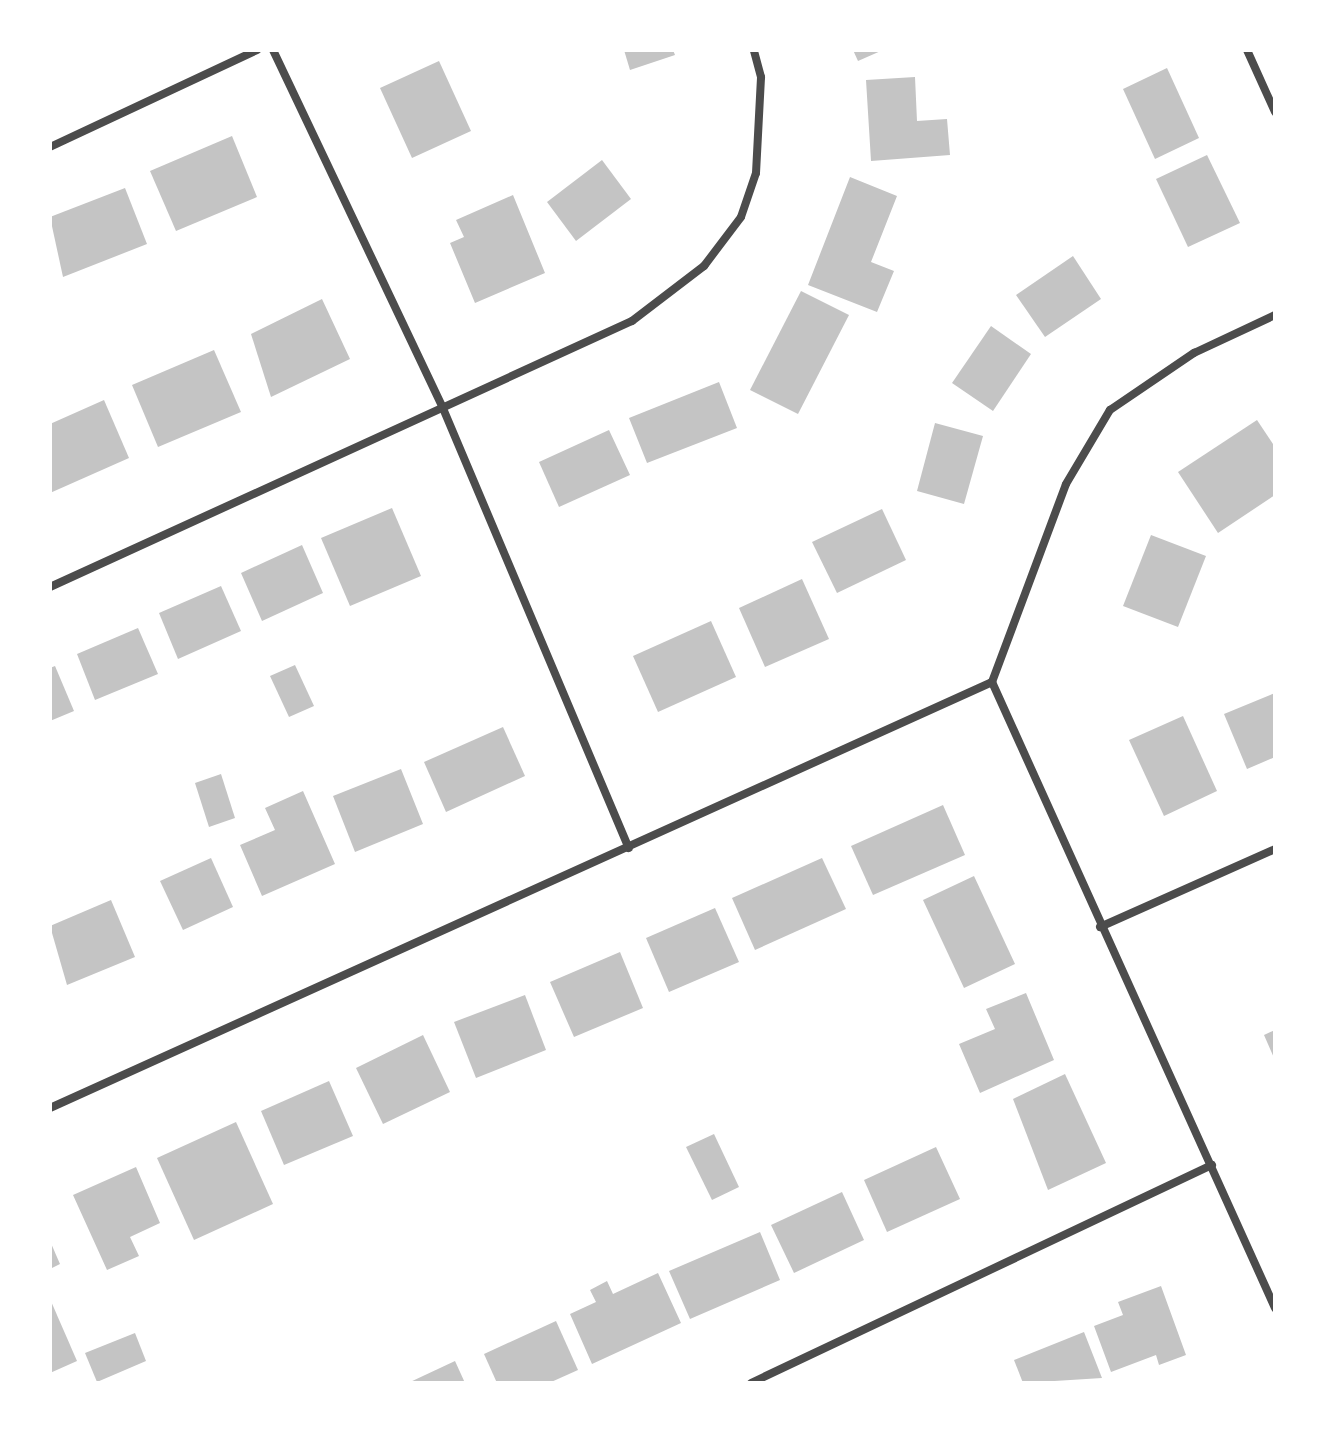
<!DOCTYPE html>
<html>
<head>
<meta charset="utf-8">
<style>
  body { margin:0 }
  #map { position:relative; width:1325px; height:1433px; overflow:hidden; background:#fff; font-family:Ubuntu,sans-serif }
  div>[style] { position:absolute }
  .building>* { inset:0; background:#c4c4c4 }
  .minor>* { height:8px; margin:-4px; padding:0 4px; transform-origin:4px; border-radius:4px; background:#4c4c4c }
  span { translate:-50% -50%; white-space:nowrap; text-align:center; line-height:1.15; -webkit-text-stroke:8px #fff; paint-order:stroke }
  .frame { position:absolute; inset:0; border:52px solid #fff; pointer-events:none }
</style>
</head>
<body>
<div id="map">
  <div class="building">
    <div style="clip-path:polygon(624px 50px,673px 50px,675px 55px,630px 70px)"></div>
    <div style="clip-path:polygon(853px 50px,883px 50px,858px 61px)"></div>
    <div style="clip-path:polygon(439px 61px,471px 131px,412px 158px,380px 88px)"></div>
    <div style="clip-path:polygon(1167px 68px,1199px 138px,1155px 159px,1123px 89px)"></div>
    <div style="clip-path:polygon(915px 77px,917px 121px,947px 119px,950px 155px,871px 161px,866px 80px)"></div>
    <div style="clip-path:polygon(232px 136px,257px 197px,176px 231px,150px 171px)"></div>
    <div style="clip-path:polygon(1207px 155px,1240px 223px,1188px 247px,1156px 179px)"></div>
    <div style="clip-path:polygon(602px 160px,631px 199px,576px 241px,547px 202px)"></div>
    <div style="clip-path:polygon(850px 177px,897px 196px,871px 262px,894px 271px,877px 312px,808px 285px)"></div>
    <div style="clip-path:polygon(125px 188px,147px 244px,63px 277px,50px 217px)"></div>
    <div style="clip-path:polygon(513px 195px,545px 273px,475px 303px,450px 243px,464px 237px,456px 220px)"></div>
    <div style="clip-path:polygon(1073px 256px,1101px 299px,1045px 337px,1016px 295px)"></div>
    <div style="clip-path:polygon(801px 291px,849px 315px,798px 414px,750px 390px)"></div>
    <div style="clip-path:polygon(322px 299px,350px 359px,271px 397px,251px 334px)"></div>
    <div style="clip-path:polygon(991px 326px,1031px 354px,993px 411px,952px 383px)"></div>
    <div style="clip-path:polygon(214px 350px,241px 412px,158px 447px,132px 385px)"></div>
    <div style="clip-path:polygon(719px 382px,737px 428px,647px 463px,629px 418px)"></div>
    <div style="clip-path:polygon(104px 400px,129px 458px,50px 493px,50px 424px)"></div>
    <div style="clip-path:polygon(1257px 420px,1275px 447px,1275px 495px,1218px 533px,1178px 472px)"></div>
    <div style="clip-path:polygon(935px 423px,983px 436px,964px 504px,917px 491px)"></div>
    <div style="clip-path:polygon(609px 430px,630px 475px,559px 507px,539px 462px)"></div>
    <div style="clip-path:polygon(392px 508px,421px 576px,350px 606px,321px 538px)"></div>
    <div style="clip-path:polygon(882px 509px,906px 560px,837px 593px,812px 542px)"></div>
    <div style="clip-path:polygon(1151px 535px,1206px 556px,1178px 627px,1123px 606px)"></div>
    <div style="clip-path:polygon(302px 545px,323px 593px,262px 621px,241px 573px)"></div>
    <div style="clip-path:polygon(802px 579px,829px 639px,765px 667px,739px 608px)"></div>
    <div style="clip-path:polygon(221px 586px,241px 631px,178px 659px,159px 613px)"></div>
    <div style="clip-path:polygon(711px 621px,736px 677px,658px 712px,633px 656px)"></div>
    <div style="clip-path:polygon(138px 628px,158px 674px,95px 700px,77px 654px)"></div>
    <div style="clip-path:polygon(295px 665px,314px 706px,289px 717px,270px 676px)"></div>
    <div style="clip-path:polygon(55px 666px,74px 711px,50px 721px,50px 668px)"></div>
    <div style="clip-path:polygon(1275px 693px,1275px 757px,1247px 769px,1224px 714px)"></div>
    <div style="clip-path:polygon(1183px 716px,1217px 791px,1164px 816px,1129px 740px)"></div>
    <div style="clip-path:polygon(503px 727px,525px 776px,446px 812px,424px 762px)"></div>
    <div style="clip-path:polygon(401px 769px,423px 824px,355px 852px,333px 796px)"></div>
    <div style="clip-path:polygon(221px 774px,235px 818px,209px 827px,195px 783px)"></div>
    <div style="clip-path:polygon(303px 791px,335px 864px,262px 896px,240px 845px,275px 830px,265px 808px)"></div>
    <div style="clip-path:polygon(943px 805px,965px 855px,873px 895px,851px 846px)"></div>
    <div style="clip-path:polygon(211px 858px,233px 907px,183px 930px,160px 881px)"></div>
    <div style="clip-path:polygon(822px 858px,846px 909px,755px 950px,732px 898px)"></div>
    <div style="clip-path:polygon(974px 876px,1015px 964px,964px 988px,923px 900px)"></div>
    <div style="clip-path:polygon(111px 900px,135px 957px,67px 985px,50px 926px)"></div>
    <div style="clip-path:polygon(715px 908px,739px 962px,669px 992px,646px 938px)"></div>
    <div style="clip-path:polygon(620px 952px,643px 1008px,574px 1037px,550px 982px)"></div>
    <div style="clip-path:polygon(1026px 993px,1054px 1060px,980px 1093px,959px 1044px,995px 1029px,986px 1009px)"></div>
    <div style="clip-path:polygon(525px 995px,546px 1050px,476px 1078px,454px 1022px)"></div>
    <div style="clip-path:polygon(1275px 1030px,1275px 1060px,1264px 1035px)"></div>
    <div style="clip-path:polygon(423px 1035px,450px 1092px,383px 1124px,356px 1068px)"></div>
    <div style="clip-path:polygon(1065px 1074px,1106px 1163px,1048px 1190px,1013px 1099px)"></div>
    <div style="clip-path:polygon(329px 1081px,353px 1136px,284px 1165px,261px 1111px)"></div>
    <div style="clip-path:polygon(236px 1122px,273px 1204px,194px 1240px,157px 1158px)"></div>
    <div style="clip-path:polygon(714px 1134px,739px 1187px,712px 1200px,686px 1147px)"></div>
    <div style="clip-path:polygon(936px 1147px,960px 1199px,887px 1232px,864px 1180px)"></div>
    <div style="clip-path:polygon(136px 1167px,160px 1223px,130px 1237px,139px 1256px,107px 1270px,73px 1195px)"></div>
    <div style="clip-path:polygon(842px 1192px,864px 1240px,794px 1273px,771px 1225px)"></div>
    <div style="clip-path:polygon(760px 1232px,780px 1280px,690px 1319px,669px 1271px)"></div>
    <div style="clip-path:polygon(50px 1241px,60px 1264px,50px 1269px)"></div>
    <div style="clip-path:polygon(658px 1273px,681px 1323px,592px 1364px,570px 1314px,596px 1302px,590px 1290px,607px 1281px,613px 1294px)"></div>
    <div style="clip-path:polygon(1161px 1286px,1186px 1355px,1159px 1365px,1156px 1355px,1111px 1372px,1094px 1326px,1123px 1315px,1118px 1302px)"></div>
    <div style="clip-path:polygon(50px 1299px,77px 1361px,50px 1373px)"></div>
    <div style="clip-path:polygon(556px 1321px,578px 1370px,549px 1383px,497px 1383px,484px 1354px)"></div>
    <div style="clip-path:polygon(1084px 1332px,1102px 1378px,1023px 1383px,1014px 1360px)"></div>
    <div style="clip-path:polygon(135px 1333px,146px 1361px,97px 1382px,85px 1353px)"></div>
    <div style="clip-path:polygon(455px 1361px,465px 1383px,408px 1383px)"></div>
  </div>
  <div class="minor">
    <div style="left:273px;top:50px;width:394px;rotate:64.6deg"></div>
    <div style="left:442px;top:406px;width:480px;rotate:67.1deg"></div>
    <div style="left:1247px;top:50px;width:68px;rotate:65.7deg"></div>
    <div style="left:50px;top:147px;width:229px;rotate:-25.1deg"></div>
    <div style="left:50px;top:587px;width:640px;rotate:-24.56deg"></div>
    <div style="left:632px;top:321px;width:91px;rotate:-37.4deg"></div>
    <div style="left:704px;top:266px;width:61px;rotate:-52.9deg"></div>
    <div style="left:741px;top:217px;width:46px;rotate:-71.2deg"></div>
    <div style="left:756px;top:173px;width:96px;rotate:-87deg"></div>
    <div style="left:761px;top:77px;width:28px;rotate:-105deg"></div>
    <div style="left:992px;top:682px;width:687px;rotate:65.67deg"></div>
    <div style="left:1100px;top:927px;width:192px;rotate:-24deg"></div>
    <div style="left:50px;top:1108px;width:1034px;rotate:-24.33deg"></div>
    <div style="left:992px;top:682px;width:211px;rotate:-69.5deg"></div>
    <div style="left:1066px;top:484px;width:86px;rotate:-59.3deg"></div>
    <div style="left:1110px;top:410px;width:102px;rotate:-34.2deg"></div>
    <div style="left:1194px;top:353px;width:89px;rotate:-25.1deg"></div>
    <div style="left:751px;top:1383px;width:510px;rotate:-25.31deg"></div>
  </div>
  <div class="frame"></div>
</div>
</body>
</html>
